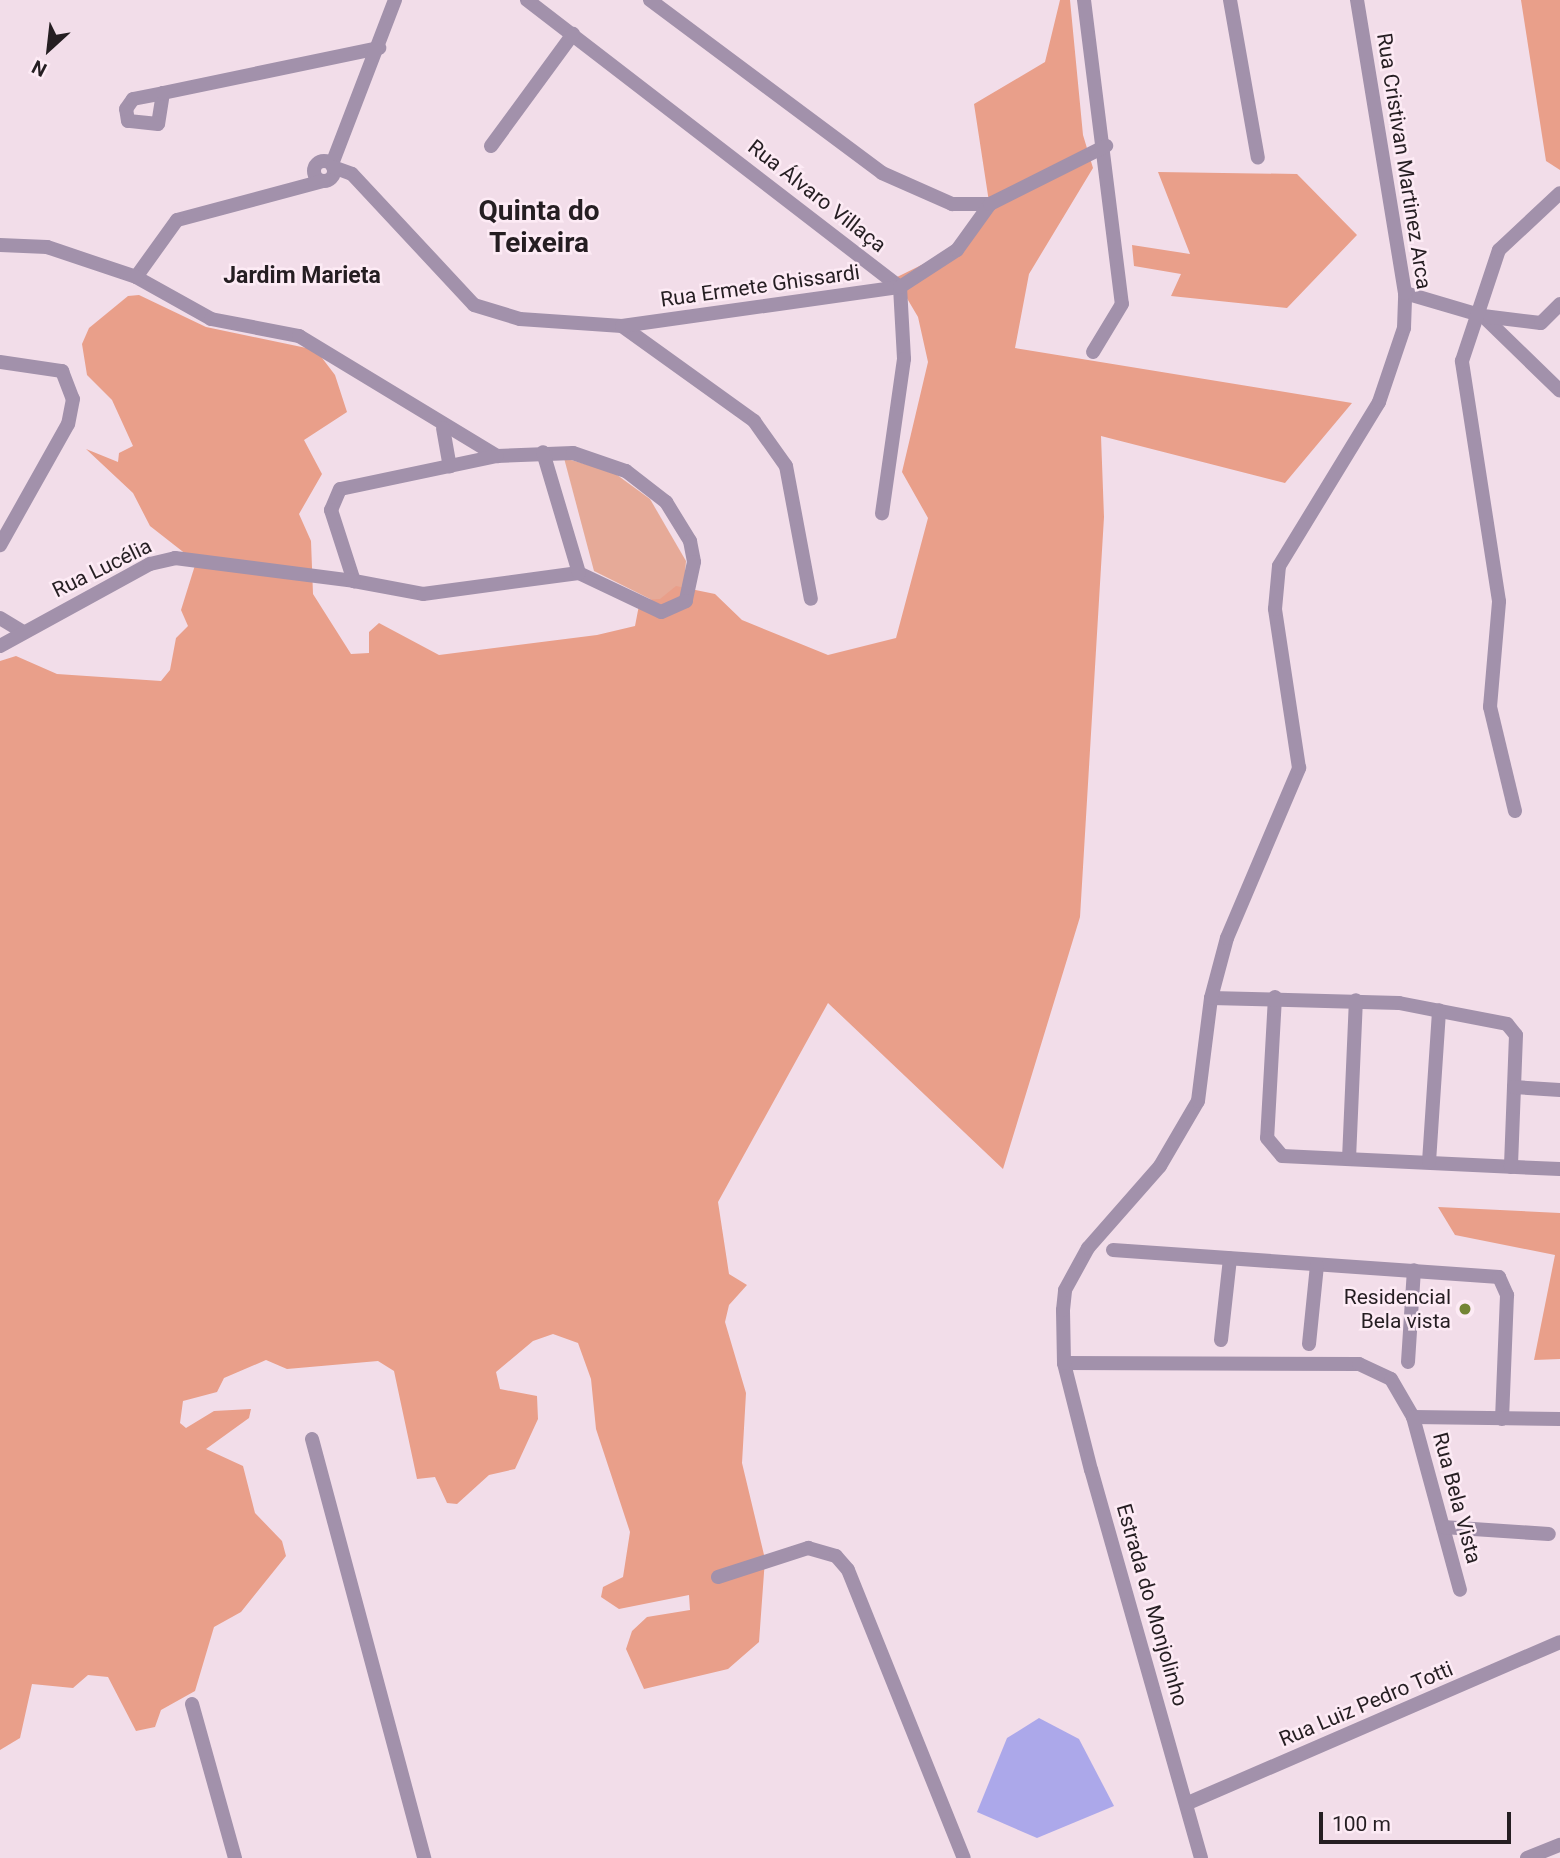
<!DOCTYPE html>
<html>
<head>
<meta charset="utf-8">
<style>
  body { margin:0 }
  #map { position:relative; width:1560px; height:1858px; overflow:hidden; background:#f2dde9; font-family:Roboto,sans-serif }
  div>[style] { position:absolute }
  .green>* { inset:0; background:#e6aa98 }
  .forest>* { inset:0; background:#e99f8a }
  .water>* { inset:0; background:#aca8ea }
  .street>* { height:14px; margin:-7px; padding:0 7px; transform-origin:7px; border-radius:7px; background:#a291ab }
  .street>.ring { margin:-7px; padding:0; box-sizing:content-box; background:none; border:14px solid #a291ab; border-radius:50% }
  .dots>* { width:19px; height:19px; translate:-50% -50%; box-sizing:border-box; border:4px solid #fdebf5; border-radius:50% }
  span { translate:-50% -50%; white-space:nowrap; text-align:center; line-height:1.15; -webkit-text-stroke:5px #fdebf5; paint-order:stroke }
  .street-label { font-size:21px; color:#251e22 }
  .poi-label { font-size:21px; color:#251e22 }
  .right { translate:-100% -50%; text-align:right }
  .neighbourhood-label { font-size:23px; color:#251e22; font-weight:700 }
  .district-label { font-size:28px; color:#251e22; font-weight:700 }
  .north { position:absolute; left:14px; top:14px; width:70px; height:70px; -webkit-text-stroke:5px #fdebf5; paint-order:stroke; rotate:207deg; font-size:19px; font-weight:700; line-height:28px; text-align:center; color:#251e22 }
  .north::after { content:''; display:block; margin:auto; width:24px; height:32px; background:#251e22; clip-path:polygon(50% 0,100% 100%,50% 72%,0 100%) }
  .scale { position:absolute; left:1319px; top:1812px; width:192px; height:32px; box-sizing:border-box; border:4px solid #251e22; border-top:0; padding-left:9px; font-size:21px; line-height:24px; white-space:nowrap; color:#251e22; -webkit-text-stroke:5px #fdebf5; paint-order:stroke }
</style>
</head>
<body>
<div id="map">
  <div class="green">
    <div style="clip-path:polygon(564px 458px,613px 472px,650px 499px,686px 561px,684px 586px,660px 604px,594px 571px)"></div>
  </div>
  <div class="forest">
    <div style="clip-path:polygon(1060px 0,1070px 0,1083px 135px,1093px 168px,1029px 274px,1015px 348px,1352px 403px,1285px 483px,1101px 436px,1104px 517px,1080px 917px,1003px 1169px,828px 1003px,718px 1202px,729px 1274px,747px 1285px,729px 1305px,725px 1322px,746px 1393px,742px 1463px,765px 1559px,759px 1642px,728px 1669px,644px 1689px,626px 1649px,632px 1631px,647px 1617px,690px 1610px,689px 1595px,619px 1609px,601px 1597px,603px 1587px,623px 1577px,630px 1532px,596px 1429px,591px 1379px,578px 1343px,553px 1334px,533px 1341px,496px 1372px,500px 1389px,537px 1396px,538px 1419px,515px 1469px,489px 1475px,457px 1504px,447px 1503px,435px 1477px,417px 1479px,394px 1371px,378px 1361px,287px 1369px,266px 1360px,224px 1378px,217px 1392px,183px 1401px,180px 1423px,186px 1428px,214px 1411px,251px 1409px,249px 1418px,206px 1449px,243px 1466px,255px 1513px,282px 1541px,286px 1556px,241px 1612px,214px 1627px,195px 1691px,161px 1710px,155px 1727px,136px 1731px,108px 1677px,88px 1675px,73px 1688px,32px 1684px,20px 1738px,0 1750px,0 661px,16px 656px,57px 674px,161px 681px,170px 670px,176px 638px,188px 626px,181px 610px,196px 562px,150px 526px,133px 493px,86px 449px,118px 462px,119px 453px,133px 446px,112px 400px,87px 375px,82px 344px,89px 328px,128px 296px,139px 295px,206px 327px,316px 350px,335px 375px,347px 412px,304px 440px,322px 474px,299px 514px,311px 541px,313px 594px,351px 654px,369px 653px,369px 632px,379px 623px,439px 655px,597px 635px,635px 626px,640px 600px,660px 599px,676px 586px,715px 594px,742px 620px,828px 655px,896px 638px,928px 518px,902px 472px,928px 362px,918px 317px,895px 278px,956px 248px,989px 202px,974px 104px,1045px 62px)"></div>
    <div style="clip-path:polygon(1521px 0,1560px 0,1560px 170px,1546px 161px)"></div>
    <div style="clip-path:polygon(1158px 172px,1297px 174px,1357px 235px,1287px 308px,1171px 296px,1181px 274px,1134px 266px,1132px 245px,1190px 254px)"></div>
    <div style="clip-path:polygon(1438px 1207px,1560px 1213px,1560px 1359px,1534px 1360px,1555px 1255px,1455px 1235px)"></div>
  </div>
  <div class="water">
    <div style="clip-path:polygon(1039px 1718px,1079px 1739px,1114px 1806px,1037px 1838px,977px 1812px,1007px 1738px)"></div>
  </div>
  <div class="street">
    <div style="left:527px;top:0;width:471px;rotate:37.6deg"></div>
    <div style="left:900px;top:287px;width:72px;rotate:86.8deg"></div>
    <div style="left:904px;top:359px;width:156px;rotate:98.1deg"></div>
    <div style="left:650px;top:0;width:289px;rotate:36.7deg"></div>
    <div style="left:882px;top:173px;width:77px;rotate:23.9deg"></div>
    <div style="left:952px;top:204px;width:38px"></div>
    <div style="left:1084px;top:0;width:306px;rotate:82.9deg"></div>
    <div style="left:1122px;top:304px;width:56px;rotate:121.1deg"></div>
    <div style="left:1230px;top:0;width:160px;rotate:80deg"></div>
    <div style="left:163px;top:93px;width:31px;rotate:99deg"></div>
    <div style="left:158px;top:124px;width:30px;rotate:-174deg"></div>
    <div style="left:128px;top:121px;width:12px;rotate:-99deg"></div>
    <div style="left:126px;top:109px;width:12px;rotate:-55deg"></div>
    <div style="left:133px;top:99px;width:31px;rotate:-11deg"></div>
    <div style="left:163px;top:93px;width:221px;rotate:-11.8deg"></div>
    <div style="left:491px;top:146px;width:139px;rotate:-53.8deg"></div>
    <div class="ring" style="left:314px;top:161px;width:6px;height:6px"></div>
    <div style="left:332px;top:164px;width:176px;rotate:-69deg"></div>
    <div style="left:333px;top:167px;width:20px;rotate:20deg"></div>
    <div style="left:352px;top:174px;width:179px;rotate:47deg"></div>
    <div style="left:474px;top:305px;width:48px;rotate:16.9deg"></div>
    <div style="left:520px;top:319px;width:102px;rotate:3.9deg"></div>
    <div style="left:622px;top:326px;width:163px;rotate:35.7deg"></div>
    <div style="left:754px;top:421px;width:55px;rotate:54.6deg"></div>
    <div style="left:786px;top:466px;width:135px;rotate:79.4deg"></div>
    <div style="left:323px;top:181px;width:151px;rotate:165deg"></div>
    <div style="left:177px;top:220px;width:70px;rotate:125.7deg"></div>
    <div style="left:136px;top:277px;width:86px;rotate:29.2deg"></div>
    <div style="left:211px;top:319px;width:90px;rotate:10.9deg"></div>
    <div style="left:299px;top:336px;width:232px;rotate:31.2deg"></div>
    <div style="left:497px;top:456px;width:76px;rotate:-2.3deg"></div>
    <div style="left:573px;top:453px;width:56px;rotate:18.8deg"></div>
    <div style="left:626px;top:471px;width:51px;rotate:37.8deg"></div>
    <div style="left:666px;top:502px;width:46px;rotate:58.4deg"></div>
    <div style="left:690px;top:541px;width:21px;rotate:79deg"></div>
    <div style="left:694px;top:562px;width:40px;rotate:102deg"></div>
    <div style="left:686px;top:601px;width:27px;rotate:156deg"></div>
    <div style="left:661px;top:612px;width:91px;rotate:-154.6deg"></div>
    <div style="left:0;top:245px;width:47px;rotate:2.4deg"></div>
    <div style="left:47px;top:247px;width:94px;rotate:18.6deg"></div>
    <div style="left:1405px;top:293px;width:81px;rotate:16.4deg"></div>
    <div style="left:1483px;top:316px;width:107px;rotate:44.2deg"></div>
    <div style="left:1483px;top:316px;width:58px;rotate:6.9deg"></div>
    <div style="left:1541px;top:323px;width:27px;rotate:-45deg"></div>
    <div style="left:622px;top:326px;width:281px;rotate:-8deg"></div>
    <div style="left:900px;top:287px;width:68px;rotate:-33deg"></div>
    <div style="left:957px;top:250px;width:57px;rotate:-54.3deg"></div>
    <div style="left:990px;top:204px;width:130px;rotate:-26.6deg"></div>
    <div style="left:0;top:362px;width:63px;rotate:8.3deg"></div>
    <div style="left:62px;top:371px;width:30px;rotate:69deg"></div>
    <div style="left:73px;top:399px;width:25px;rotate:101deg"></div>
    <div style="left:68px;top:424px;width:139px;rotate:119.3deg"></div>
    <div style="left:443px;top:428px;width:39px;rotate:80deg"></div>
    <div style="left:497px;top:456px;width:160px;rotate:168.1deg"></div>
    <div style="left:340px;top:489px;width:23px;rotate:113deg"></div>
    <div style="left:331px;top:510px;width:75px;rotate:72.1deg"></div>
    <div style="left:354px;top:581px;width:70px;rotate:10.7deg"></div>
    <div style="left:423px;top:594px;width:157px;rotate:-7.7deg"></div>
    <div style="left:579px;top:573px;width:126px;rotate:-106.6deg"></div>
    <div style="left:0;top:618px;width:27px;rotate:31deg"></div>
    <div style="left:0;top:646px;width:171px;rotate:-28.7deg"></div>
    <div style="left:150px;top:564px;width:26px;rotate:-13deg"></div>
    <div style="left:175px;top:558px;width:180px;rotate:7.3deg"></div>
    <div style="left:1515px;top:811px;width:107px;rotate:-103.5deg"></div>
    <div style="left:1490px;top:707px;width:106px;rotate:-85.1deg"></div>
    <div style="left:1499px;top:601px;width:243px;rotate:-98.8deg"></div>
    <div style="left:1462px;top:361px;width:117px;rotate:-71.6deg"></div>
    <div style="left:1499px;top:250px;width:83px;rotate:-43.1deg"></div>
    <div style="left:1275px;top:997px;width:141px;rotate:93.2deg"></div>
    <div style="left:1267px;top:1138px;width:23px;rotate:50deg"></div>
    <div style="left:1282px;top:1156px;width:278px;rotate:2.7deg"></div>
    <div style="left:1211px;top:998px;width:188px;rotate:1.5deg"></div>
    <div style="left:1399px;top:1003px;width:110px;rotate:11deg"></div>
    <div style="left:1507px;top:1024px;width:14px;rotate:51deg"></div>
    <div style="left:1516px;top:1035px;width:132px;rotate:92.2deg"></div>
    <div style="left:1514px;top:1087px;width:46px;rotate:3.7deg"></div>
    <div style="left:1349px;top:1159px;width:159px;rotate:-87.5deg"></div>
    <div style="left:1429px;top:1162px;width:152px;rotate:-86.2deg"></div>
    <div style="left:1113px;top:1250px;width:387px;rotate:4deg"></div>
    <div style="left:1499px;top:1277px;width:20px;rotate:66deg"></div>
    <div style="left:1507px;top:1295px;width:124px;rotate:92.3deg"></div>
    <div style="left:1221px;top:1340px;width:82px;rotate:-83.7deg"></div>
    <div style="left:1309px;top:1344px;width:79px;rotate:-84.2deg"></div>
    <div style="left:1408px;top:1362px;width:92px;rotate:-86.3deg"></div>
    <div style="left:1064px;top:1363px;width:295px;rotate:0.2deg"></div>
    <div style="left:1359px;top:1364px;width:35px;rotate:25deg"></div>
    <div style="left:1391px;top:1379px;width:44px;rotate:59.9deg"></div>
    <div style="left:1413px;top:1417px;width:147px;rotate:0.8deg"></div>
    <div style="left:1413px;top:1417px;width:179px;rotate:74.8deg"></div>
    <div style="left:312px;top:1439px;width:434px;rotate:75deg"></div>
    <div style="left:1443px;top:1527px;width:106px;rotate:3.8deg"></div>
    <div style="left:718px;top:1577px;width:95px;rotate:-17.9deg"></div>
    <div style="left:808px;top:1548px;width:29px;rotate:16deg"></div>
    <div style="left:836px;top:1556px;width:18px;rotate:49deg"></div>
    <div style="left:848px;top:1570px;width:310px;rotate:68.1deg"></div>
    <div style="left:192px;top:1704px;width:160px;rotate:74.4deg"></div>
    <div style="left:1188px;top:1803px;width:405px;rotate:-23.4deg"></div>
    <div style="left:1201px;top:1858px;width:403px;rotate:-105.8deg"></div>
    <div style="left:1091px;top:1470px;width:110px;rotate:-104.2deg"></div>
    <div style="left:1064px;top:1363px;width:53px;rotate:-91.1deg"></div>
    <div style="left:1063px;top:1310px;width:20px;rotate:-84deg"></div>
    <div style="left:1065px;top:1290px;width:48px;rotate:-61.3deg"></div>
    <div style="left:1088px;top:1248px;width:109px;rotate:-48.7deg"></div>
    <div style="left:1160px;top:1166px;width:75px;rotate:-59.7deg"></div>
    <div style="left:1198px;top:1101px;width:104px;rotate:-82.8deg"></div>
    <div style="left:1211px;top:998px;width:62px;rotate:-75.1deg"></div>
    <div style="left:1227px;top:938px;width:185px;rotate:-67deg"></div>
    <div style="left:1299px;top:768px;width:161px;rotate:-98.6deg"></div>
    <div style="left:1275px;top:609px;width:43px;rotate:-84.7deg"></div>
    <div style="left:1279px;top:566px;width:192px;rotate:-58.6deg"></div>
    <div style="left:1379px;top:402px;width:78px;rotate:-71.3deg"></div>
    <div style="left:1404px;top:328px;width:35px;rotate:-88deg"></div>
    <div style="left:1405px;top:293px;width:297px;rotate:-99.3deg"></div>
    <div style="left:1527px;top:1858px;width:35px;rotate:-22deg"></div>
  </div>
  <div class="dots">
    <div style="left:1465px;top:1309px;background:#748535"></div>
  </div>
  <div class="street-label">
    <span style="left:1404px;top:161px;rotate:81deg">Rua Cristivan Martinez Arca</span>
    <span style="left:817px;top:196px;rotate:38deg">Rua Álvaro Villaça</span>
    <span style="left:760px;top:286px;rotate:-8deg">Rua Ermete Ghissardi</span>
    <span style="left:102px;top:568px;rotate:-26deg">Rua Lucélia</span>
    <span style="left:1457px;top:1498px;rotate:75deg">Rua Bela Vista</span>
    <span style="left:1152px;top:1605px;rotate:74deg">Estrada do Monjolinho</span>
    <span style="left:1366px;top:1704px;rotate:-23deg">Rua Luiz Pedro Totti</span>
  </div>
  <div class="poi-label">
    <span class="right" style="left:1451px;top:1309px">Residencial<br>Bela vista</span>
  </div>
  <div class="neighbourhood-label">
    <span style="left:302px;top:276px">Jardim Marieta</span>
  </div>
  <div class="district-label">
    <span style="left:539px;top:227px">Quinta do<br>Teixeira</span>
  </div>
  <div class="north">N</div>
  <div class="scale">100 m</div>
</div>
</body>
</html>
